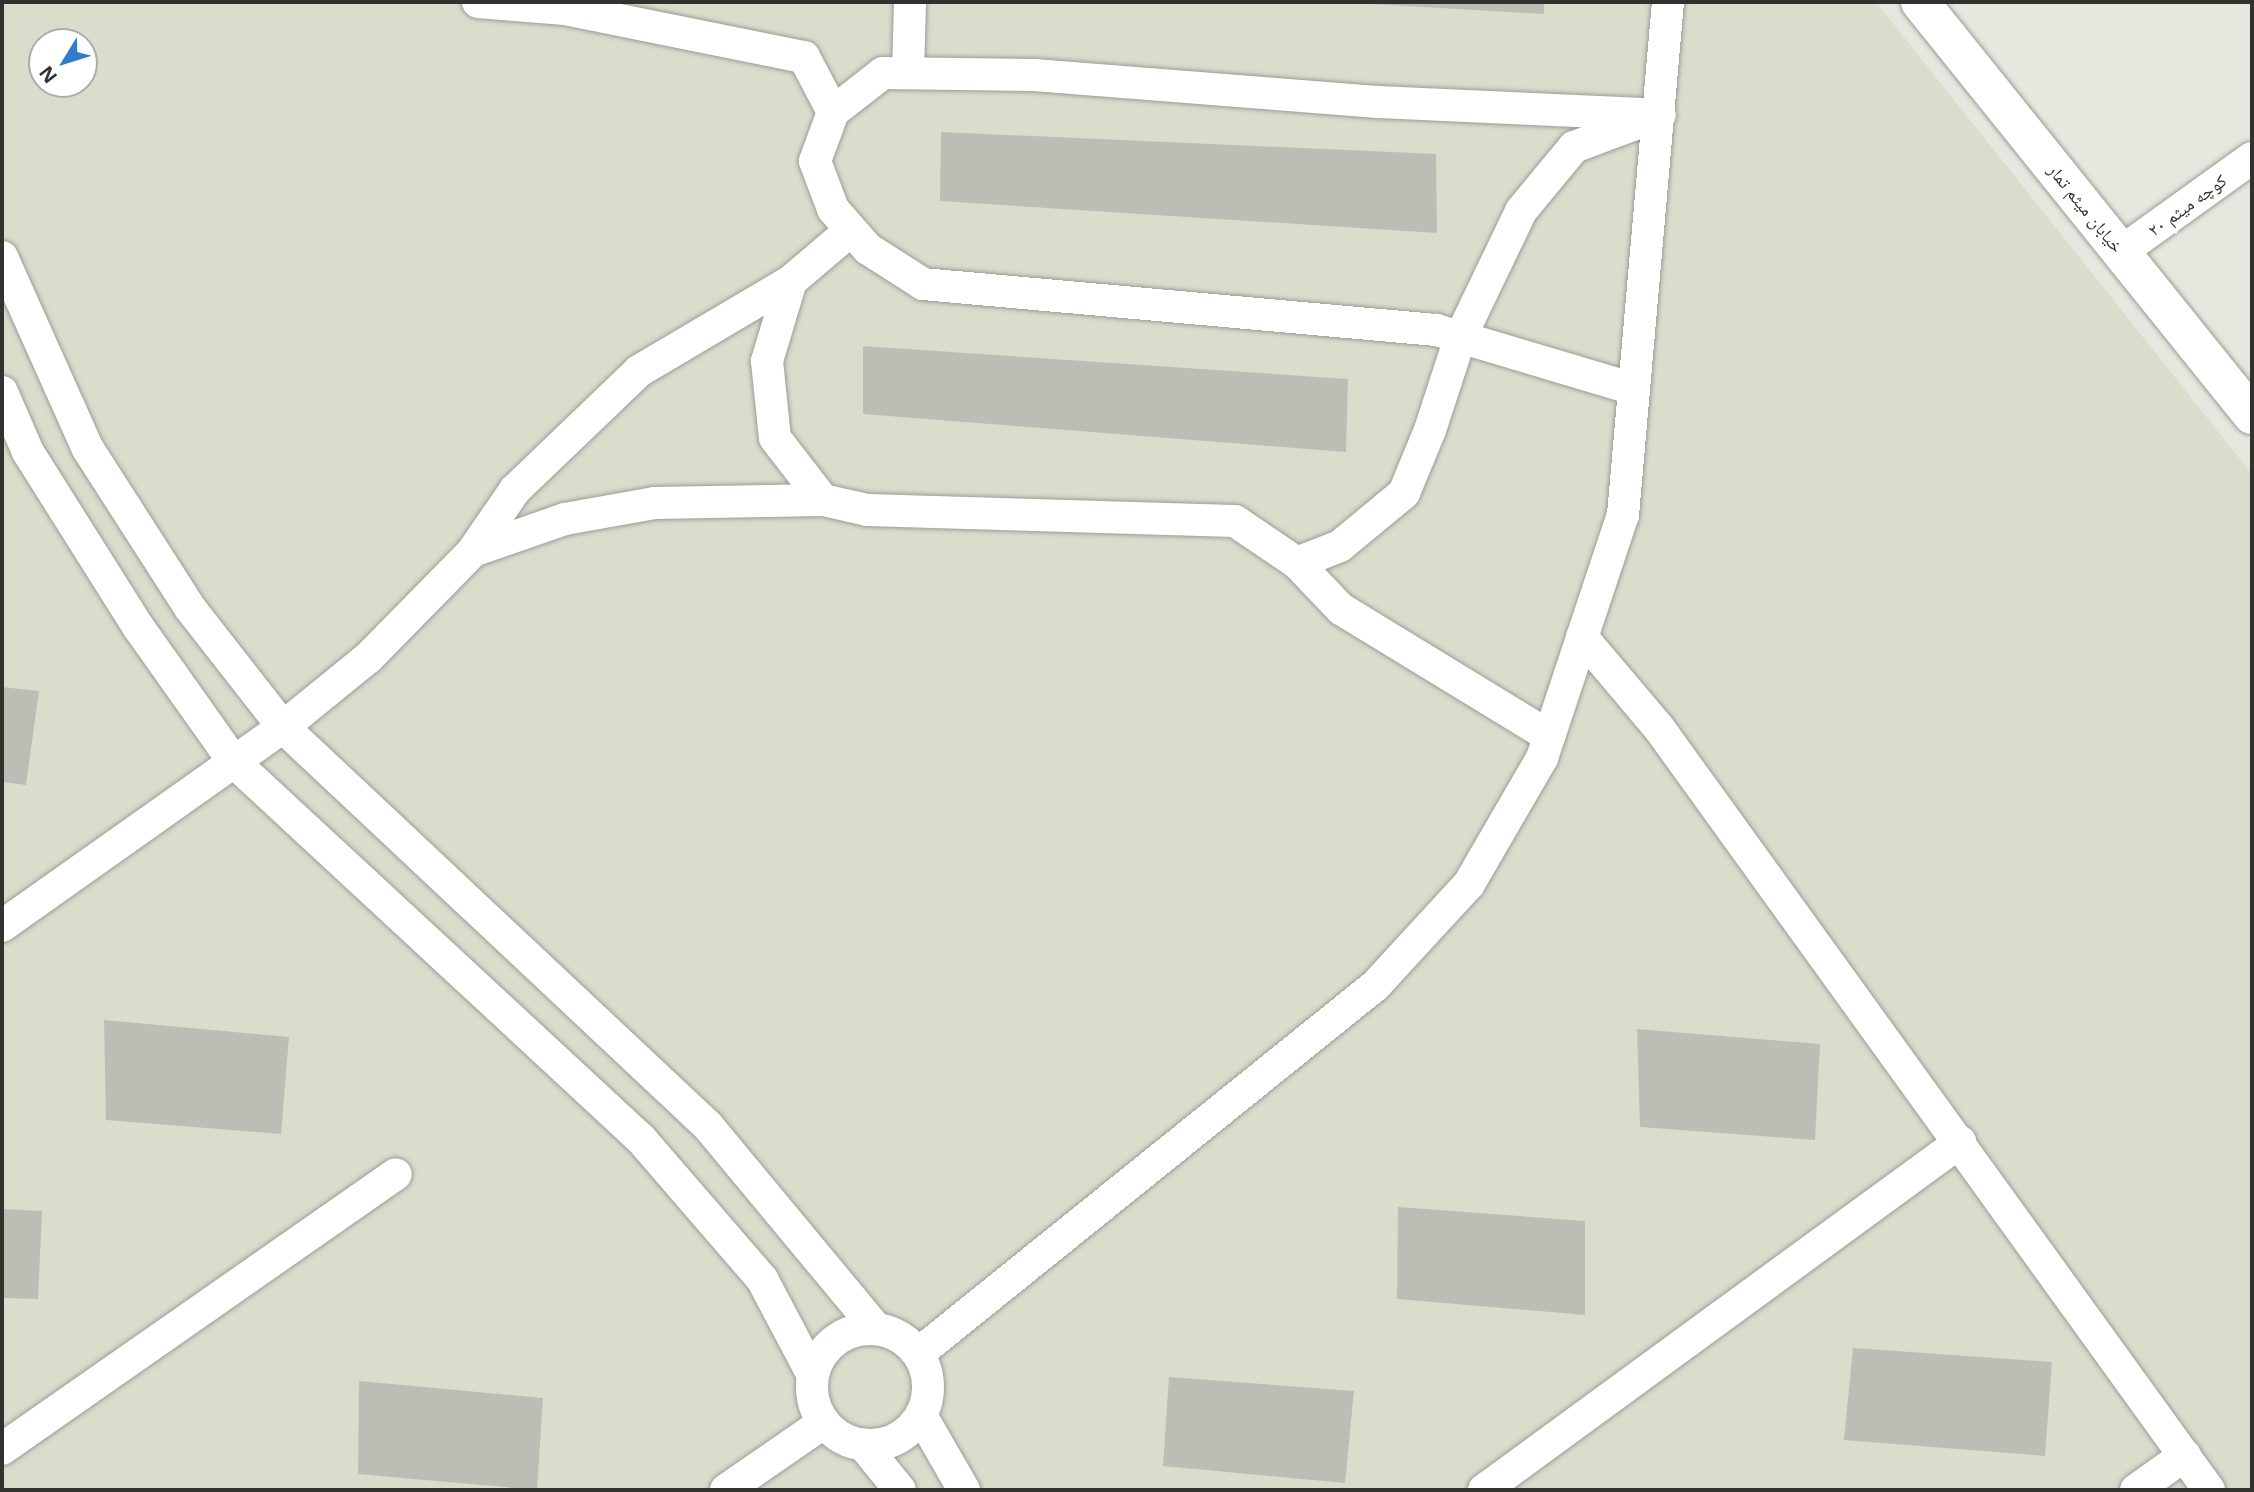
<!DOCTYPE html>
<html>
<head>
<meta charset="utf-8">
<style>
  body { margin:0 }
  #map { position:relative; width:2254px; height:1492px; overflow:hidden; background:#e7e7df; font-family:"Open Sans","Noto Naskh Arabic",sans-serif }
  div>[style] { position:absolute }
  .built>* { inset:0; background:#dcdccd }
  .building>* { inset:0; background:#bdbdb5 }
  .roads { filter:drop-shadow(0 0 2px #9c9c95) drop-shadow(0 0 2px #9c9c95) }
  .minor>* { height:32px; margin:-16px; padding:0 16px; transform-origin:16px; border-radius:16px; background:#fff }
  .minor>.ring { margin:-16px; padding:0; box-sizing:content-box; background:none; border:32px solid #fff; border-radius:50% }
  .tertiary>* { height:38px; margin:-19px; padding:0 19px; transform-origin:19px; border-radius:19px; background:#fff }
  span { translate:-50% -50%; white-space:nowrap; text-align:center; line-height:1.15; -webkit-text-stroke:7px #fff; paint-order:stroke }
  .street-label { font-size:18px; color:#31312e }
  .frame { position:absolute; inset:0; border:4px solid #31312e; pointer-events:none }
  .north { position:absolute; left:28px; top:28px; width:70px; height:70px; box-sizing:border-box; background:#fff; border:2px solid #adadab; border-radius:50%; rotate:232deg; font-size:19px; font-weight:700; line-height:28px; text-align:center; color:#31312e }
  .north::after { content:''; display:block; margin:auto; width:24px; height:32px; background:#307ccc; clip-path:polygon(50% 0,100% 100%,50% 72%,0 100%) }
</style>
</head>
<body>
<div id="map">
  <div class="built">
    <div style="clip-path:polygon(evenodd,2px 2px,1876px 2px,2252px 474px,2252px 1490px,2px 1490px,2px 2px,42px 42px,84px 42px,84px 84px,42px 84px,42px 42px)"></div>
  </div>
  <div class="building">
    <div style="clip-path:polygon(1372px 2px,1544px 2px,1544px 14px,1372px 4px)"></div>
    <div style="clip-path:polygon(941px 132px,1436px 154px,1437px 233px,940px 201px)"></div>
    <div style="clip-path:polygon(863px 346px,1348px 379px,1346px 452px,863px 414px)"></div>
    <div style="clip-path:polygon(2px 687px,39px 691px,26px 785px,2px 782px)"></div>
    <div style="clip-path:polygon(104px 1020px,289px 1037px,281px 1134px,106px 1120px)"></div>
    <div style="clip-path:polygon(1637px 1029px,1820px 1044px,1815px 1140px,1640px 1127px)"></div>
    <div style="clip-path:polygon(1398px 1207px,1585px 1221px,1585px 1315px,1397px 1299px)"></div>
    <div style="clip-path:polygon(2px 1209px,42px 1211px,38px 1299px,2px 1298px)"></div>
    <div style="clip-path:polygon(1853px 1348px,2052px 1362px,2045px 1456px,1844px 1440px)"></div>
    <div style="clip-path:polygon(1169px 1377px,1354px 1391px,1345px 1483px,1163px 1466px)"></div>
    <div style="clip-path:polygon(359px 1381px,543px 1398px,537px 1490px,358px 1474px)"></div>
  </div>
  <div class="roads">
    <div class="minor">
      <div style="left:478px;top:2px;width:87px;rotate:4.6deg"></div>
      <div style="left:565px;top:9px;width:244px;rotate:11.4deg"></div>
      <div style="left:804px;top:57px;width:62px;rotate:62.2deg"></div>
      <div style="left:908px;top:73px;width:71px;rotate:-88.4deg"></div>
      <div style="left:851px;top:230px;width:79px;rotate:139.6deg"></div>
      <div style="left:791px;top:281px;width:84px;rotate:106.7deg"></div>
      <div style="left:767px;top:361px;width:77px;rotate:84.1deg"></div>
      <div style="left:775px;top:438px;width:78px;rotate:52.3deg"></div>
      <div style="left:823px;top:500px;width:45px;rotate:12.8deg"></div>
      <div style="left:867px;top:510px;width:368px;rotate:1.7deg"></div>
      <div style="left:1235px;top:521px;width:75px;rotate:34.1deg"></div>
      <div style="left:1297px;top:563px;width:64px;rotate:46.3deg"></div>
      <div style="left:1341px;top:609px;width:244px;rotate:31.4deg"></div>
      <div style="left:2121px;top:252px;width:161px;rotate:-35.7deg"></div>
      <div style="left:2px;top:257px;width:210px;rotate:65.9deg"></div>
      <div style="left:88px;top:449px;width:189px;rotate:57.3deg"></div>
      <div style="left:190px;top:608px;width:151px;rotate:52deg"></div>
      <div style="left:283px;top:727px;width:583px;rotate:43.19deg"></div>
      <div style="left:708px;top:1126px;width:263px;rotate:50.3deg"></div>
      <div style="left:1634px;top:389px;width:207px;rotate:-163.4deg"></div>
      <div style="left:1436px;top:330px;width:515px;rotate:-174.88deg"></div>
      <div style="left:923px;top:284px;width:65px;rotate:-147.5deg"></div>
      <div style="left:868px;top:249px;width:53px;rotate:-131.2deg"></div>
      <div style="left:833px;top:209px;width:51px;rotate:-110.6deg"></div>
      <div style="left:815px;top:161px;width:52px;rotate:-69.8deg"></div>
      <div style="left:833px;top:112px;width:63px;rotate:-38deg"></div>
      <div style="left:883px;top:73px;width:151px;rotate:0.8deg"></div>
      <div style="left:1034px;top:75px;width:345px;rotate:4.5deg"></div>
      <div style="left:1378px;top:102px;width:282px;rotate:2.6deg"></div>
      <div style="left:2px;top:392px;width:65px;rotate:66.6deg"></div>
      <div style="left:28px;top:452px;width:208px;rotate:57.8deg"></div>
      <div style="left:139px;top:628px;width:164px;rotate:54.7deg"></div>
      <div style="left:234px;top:762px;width:555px;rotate:42.81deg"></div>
      <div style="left:641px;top:1139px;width:185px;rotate:49.2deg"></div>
      <div style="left:762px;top:1279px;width:107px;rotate:62.2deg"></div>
      <div style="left:473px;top:551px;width:74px;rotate:-55.5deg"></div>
      <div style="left:515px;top:490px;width:172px;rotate:-43.8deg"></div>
      <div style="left:639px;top:371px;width:177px;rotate:-30.6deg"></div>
      <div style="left:1297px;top:563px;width:46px;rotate:-21.6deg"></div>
      <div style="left:1340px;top:546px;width:83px;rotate:-39.6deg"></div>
      <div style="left:1404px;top:493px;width:68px;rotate:-67.6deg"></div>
      <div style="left:1430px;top:430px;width:97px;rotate:-71.9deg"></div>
      <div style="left:1460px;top:338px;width:141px;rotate:-64.3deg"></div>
      <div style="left:1521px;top:211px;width:83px;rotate:-50.4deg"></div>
      <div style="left:1574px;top:147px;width:77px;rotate:-20.6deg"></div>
      <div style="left:1582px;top:637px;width:119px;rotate:49.8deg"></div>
      <div style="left:1659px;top:728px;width:940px;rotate:54.18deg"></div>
      <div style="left:2px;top:926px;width:344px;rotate:-35.3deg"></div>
      <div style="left:283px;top:727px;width:109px;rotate:-39.1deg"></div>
      <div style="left:368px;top:658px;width:150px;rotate:-45.5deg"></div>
      <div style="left:473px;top:551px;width:97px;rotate:-19.2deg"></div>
      <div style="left:565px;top:519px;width:91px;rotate:-10.1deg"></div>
      <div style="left:655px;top:503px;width:168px;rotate:-1deg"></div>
      <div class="ring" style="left:812px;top:1329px;width:84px;height:84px"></div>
      <div style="left:919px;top:1353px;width:587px;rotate:-38.84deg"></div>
      <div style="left:1376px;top:985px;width:137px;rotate:-47.4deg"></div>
      <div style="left:1469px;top:884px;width:146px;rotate:-59.9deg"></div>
      <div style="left:1542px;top:758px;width:256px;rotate:-71.6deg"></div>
      <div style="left:1623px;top:515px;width:515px;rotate:-84.99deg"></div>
      <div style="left:922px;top:1417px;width:84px;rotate:60.1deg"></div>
      <div style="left:865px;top:1447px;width:55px;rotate:50.9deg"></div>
      <div style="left:2px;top:1449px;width:480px;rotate:-34.9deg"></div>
      <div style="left:726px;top:1490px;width:118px;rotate:-34.6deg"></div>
      <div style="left:1484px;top:1490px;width:590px;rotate:-36.17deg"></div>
      <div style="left:2136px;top:1490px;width:60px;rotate:-35.5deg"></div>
    </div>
    <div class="tertiary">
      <div style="left:1920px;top:2px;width:530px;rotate:51.21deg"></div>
    </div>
  </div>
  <div class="street-label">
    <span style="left:2187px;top:205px;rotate:-36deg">کوچه میثم ۲۰</span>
    <span style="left:2086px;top:208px;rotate:51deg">خیابان میثم تمار</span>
  </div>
  <div class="frame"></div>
  <div class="north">N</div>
</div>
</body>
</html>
